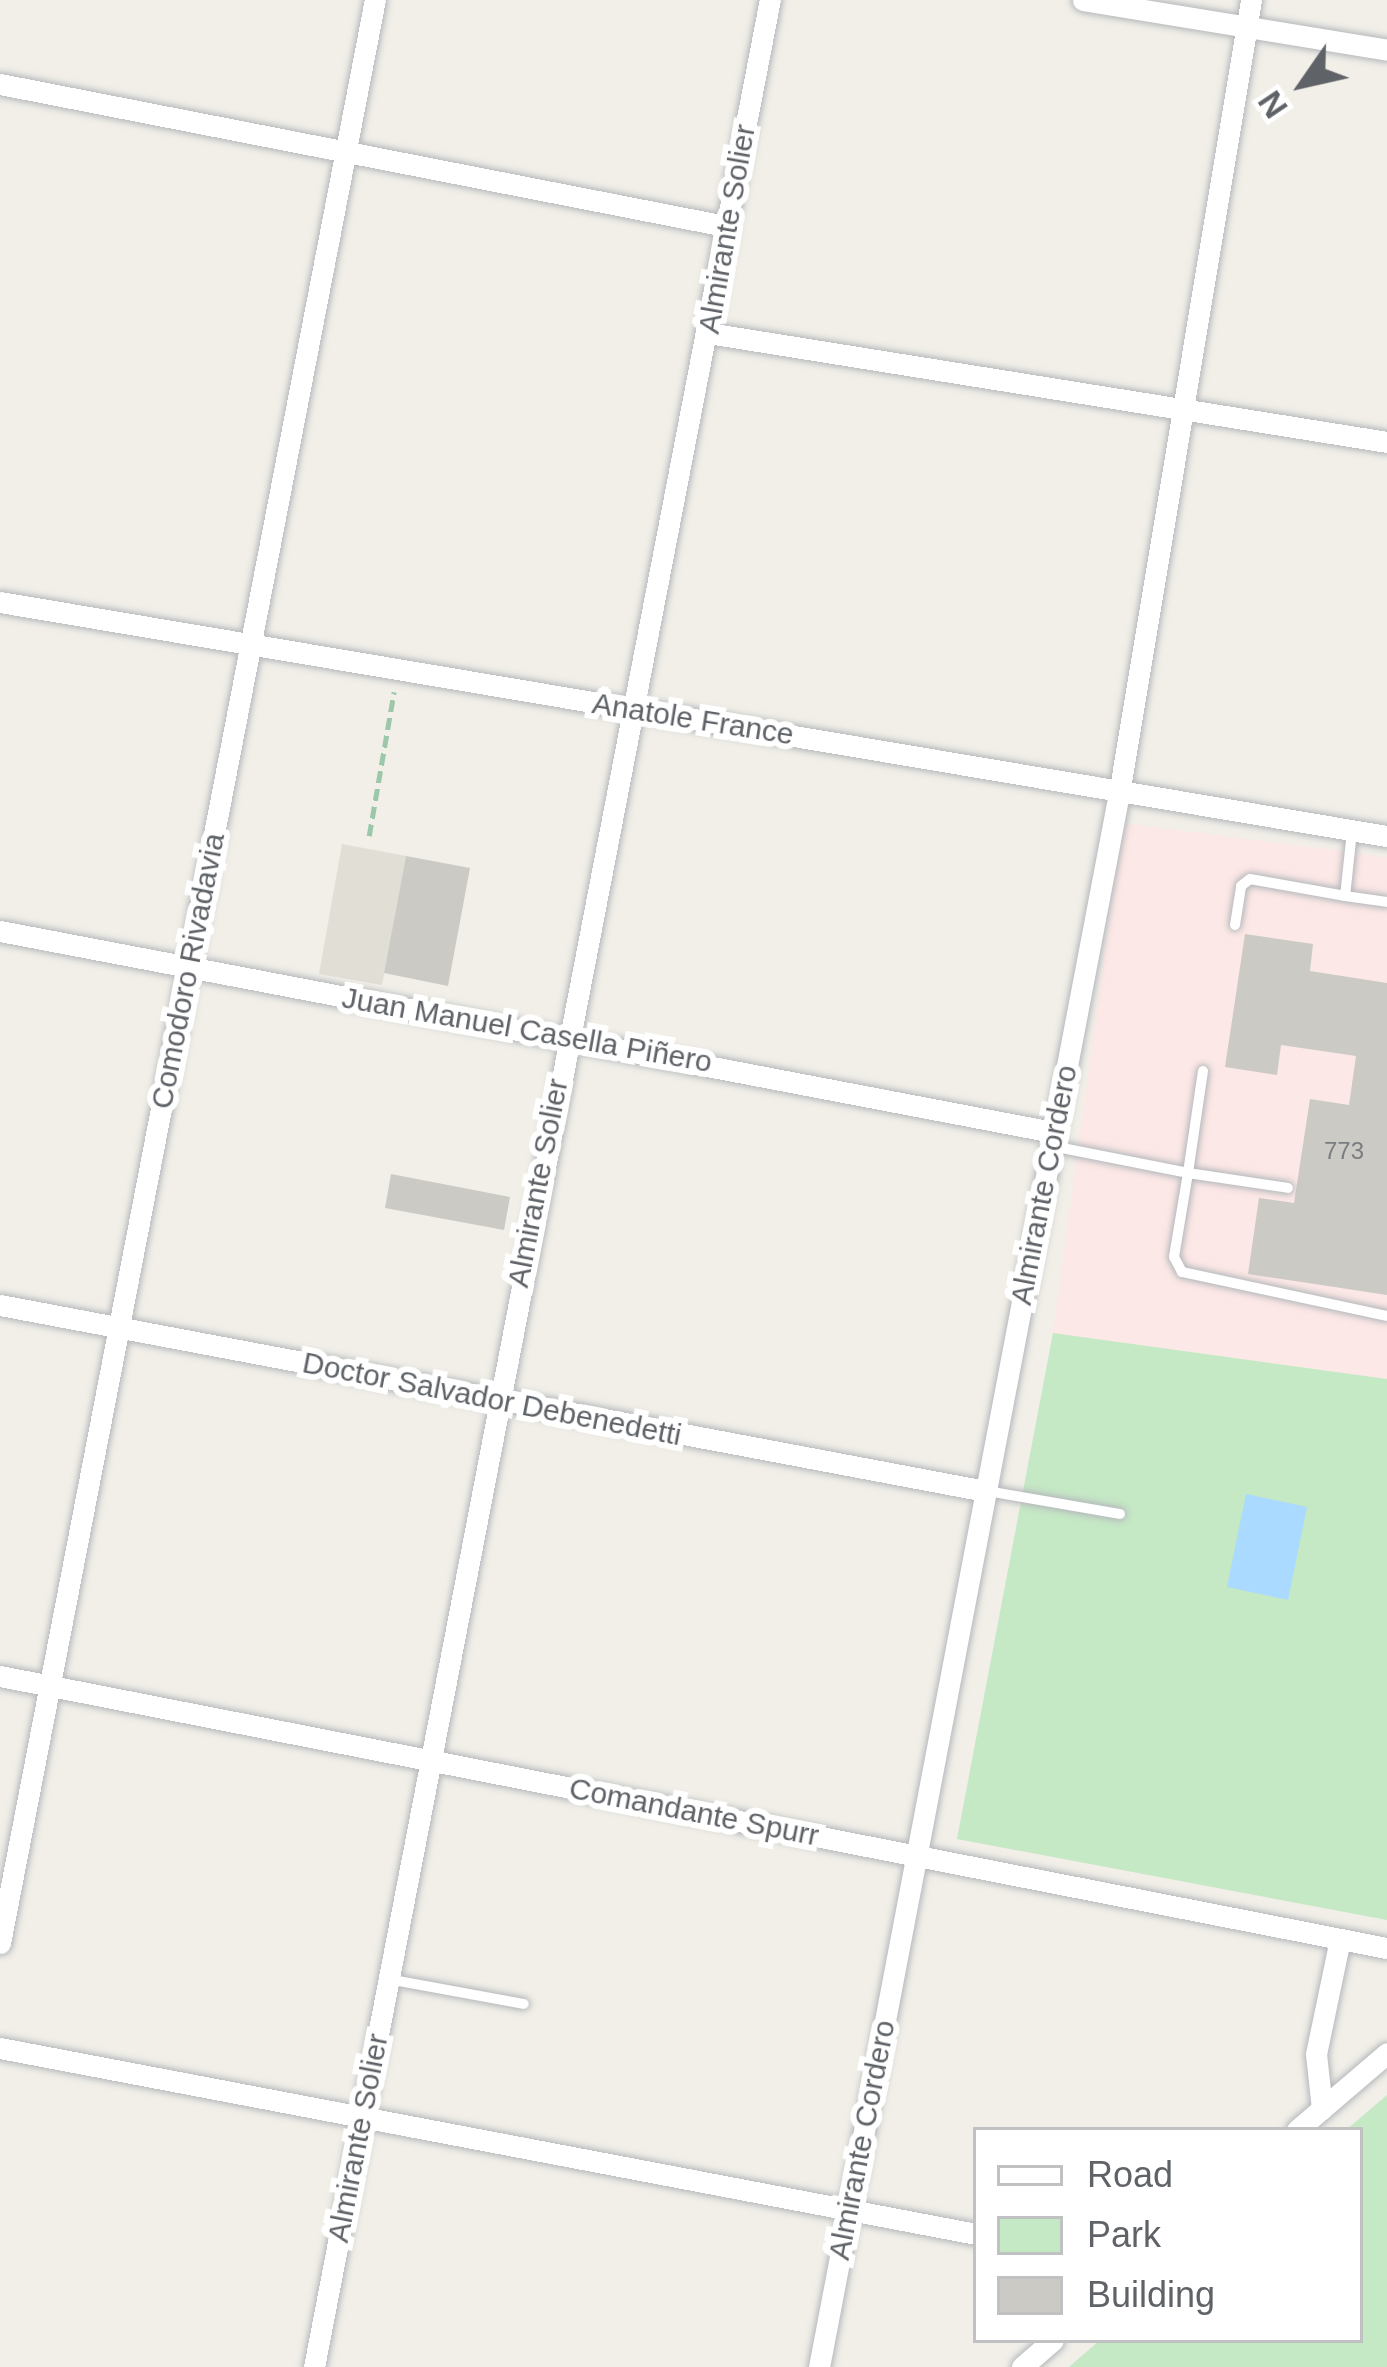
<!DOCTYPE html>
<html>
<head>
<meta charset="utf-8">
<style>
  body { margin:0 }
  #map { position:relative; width:1387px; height:2367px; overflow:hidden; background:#f1efe8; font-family:Helvetica,sans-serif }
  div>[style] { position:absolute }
  .education>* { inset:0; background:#e1ded6 }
  .medical>* { inset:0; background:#fce8e6 }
  .green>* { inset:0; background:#c5e8c5 }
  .water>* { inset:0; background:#aadaff }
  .building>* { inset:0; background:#cccac5 }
  .path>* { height:4.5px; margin-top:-2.25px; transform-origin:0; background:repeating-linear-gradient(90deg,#9cc7a9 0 12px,transparent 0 18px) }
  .roads { filter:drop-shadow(0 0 3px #b5b8bc) drop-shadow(0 0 3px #b5b8bc) }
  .service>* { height:10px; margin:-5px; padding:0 5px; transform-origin:5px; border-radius:5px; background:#fff }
  .minor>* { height:21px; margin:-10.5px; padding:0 10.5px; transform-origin:10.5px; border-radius:10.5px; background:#fff }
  span { translate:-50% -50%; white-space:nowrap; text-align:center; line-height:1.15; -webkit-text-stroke:12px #fff; paint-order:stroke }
  .number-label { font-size:24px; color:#7a7d7f }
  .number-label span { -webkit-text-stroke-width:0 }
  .street-label { font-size:30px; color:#5f6368 }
  .legend { position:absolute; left:973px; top:2127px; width:390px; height:216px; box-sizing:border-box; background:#fff; border:3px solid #bfc1c3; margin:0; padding:15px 21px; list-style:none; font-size:36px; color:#5f6368 }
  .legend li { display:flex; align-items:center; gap:24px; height:60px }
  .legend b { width:60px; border:3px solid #bfc1c3 }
  .north { position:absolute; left:1243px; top:24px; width:120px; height:120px; -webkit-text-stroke:9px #fff; paint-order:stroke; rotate:236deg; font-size:33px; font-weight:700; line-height:48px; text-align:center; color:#5f6368 }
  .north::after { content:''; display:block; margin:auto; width:42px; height:54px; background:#5f6368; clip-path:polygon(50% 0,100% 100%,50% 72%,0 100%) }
</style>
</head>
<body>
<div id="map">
  <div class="education">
    <div style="clip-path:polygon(342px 844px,406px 856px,382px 985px,319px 974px)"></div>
  </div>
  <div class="medical">
    <div style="clip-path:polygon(1122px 823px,1387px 857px,1387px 1379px,1053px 1333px)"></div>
  </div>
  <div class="green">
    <div style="clip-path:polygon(1053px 1333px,1387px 1379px,1387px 1920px,957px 1839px)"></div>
    <div style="clip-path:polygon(1387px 2095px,1387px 2367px,1069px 2367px,1100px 2340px,1360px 2340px,1360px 2130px,1346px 2130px)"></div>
  </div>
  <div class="water">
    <div style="clip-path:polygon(1246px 1494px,1307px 1507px,1288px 1600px,1227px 1587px)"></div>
  </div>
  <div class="building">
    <div style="clip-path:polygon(406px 856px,470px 868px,448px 986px,384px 973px)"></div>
    <div style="clip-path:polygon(1245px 934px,1313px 944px,1310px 971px,1387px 983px,1387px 1295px,1248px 1274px,1259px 1198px,1294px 1203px,1310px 1099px,1349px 1105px,1356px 1056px,1281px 1045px,1277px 1075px,1225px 1067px)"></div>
    <div style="clip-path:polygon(391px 1174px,510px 1197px,504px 1230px,385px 1208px)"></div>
  </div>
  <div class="path">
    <div style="left:369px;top:836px;width:146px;rotate:-80.2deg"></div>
  </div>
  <div class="roads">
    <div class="service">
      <div style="left:1352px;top:831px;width:65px;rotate:96.1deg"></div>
      <div style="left:1345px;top:896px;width:42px;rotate:8.1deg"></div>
      <div style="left:1235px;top:925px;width:39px;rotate:-81deg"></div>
      <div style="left:1241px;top:886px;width:11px;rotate:-38deg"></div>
      <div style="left:1250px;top:879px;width:97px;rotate:10.1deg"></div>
      <div style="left:1203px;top:1071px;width:103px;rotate:98.4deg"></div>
      <div style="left:1188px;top:1173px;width:101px;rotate:8.5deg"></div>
      <div style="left:1052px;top:1146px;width:139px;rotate:11.2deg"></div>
      <div style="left:1188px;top:1173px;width:85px;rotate:99.5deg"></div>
      <div style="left:1174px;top:1257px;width:17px;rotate:62deg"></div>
      <div style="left:1182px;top:1272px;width:210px;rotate:12.1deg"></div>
      <div style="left:987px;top:1491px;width:135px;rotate:9.8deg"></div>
      <div style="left:388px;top:1979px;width:138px;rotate:10.4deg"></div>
    </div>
    <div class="minor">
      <div style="left:1083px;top:0;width:308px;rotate:9.3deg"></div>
      <div style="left:0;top:84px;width:739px;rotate:11.08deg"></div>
      <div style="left:708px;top:333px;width:688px;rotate:9.12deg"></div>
      <div style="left:0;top:602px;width:1407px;rotate:9.58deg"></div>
      <div style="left:0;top:931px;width:1072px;rotate:10.81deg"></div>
      <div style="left:0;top:1305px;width:1002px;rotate:10.69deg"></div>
      <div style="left:0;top:1676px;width:1413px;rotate:11.1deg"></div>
      <div style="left:0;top:1943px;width:1979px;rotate:-79.08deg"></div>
      <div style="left:0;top:2048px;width:994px;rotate:10.79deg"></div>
      <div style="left:1322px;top:2109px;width:55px;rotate:-96.2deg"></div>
      <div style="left:1316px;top:2054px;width:117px;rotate:-78.2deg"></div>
      <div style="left:1297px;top:2130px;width:118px;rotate:-40.5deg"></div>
      <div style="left:314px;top:2367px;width:2411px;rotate:-79.1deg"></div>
      <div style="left:819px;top:2367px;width:1607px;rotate:-79.21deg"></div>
      <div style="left:1120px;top:788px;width:799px;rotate:-80.56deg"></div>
      <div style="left:1022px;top:2367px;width:41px;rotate:-41.1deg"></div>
    </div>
  </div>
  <div class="number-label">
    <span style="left:1344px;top:1151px">773</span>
  </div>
  <div class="street-label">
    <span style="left:727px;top:229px;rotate:-80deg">Almirante Solier</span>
    <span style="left:693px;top:719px;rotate:9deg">Anatole France</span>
    <span style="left:188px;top:971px;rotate:-79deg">Comodoro Rivadavia</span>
    <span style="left:527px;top:1030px;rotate:10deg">Juan Manuel Casella Piñero</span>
    <span style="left:538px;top:1183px;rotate:-79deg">Almirante Solier</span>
    <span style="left:1044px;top:1185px;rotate:-79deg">Almirante Cordero</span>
    <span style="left:492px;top:1399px;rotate:11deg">Doctor Salvador Debenedetti</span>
    <span style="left:694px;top:1812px;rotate:11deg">Comandante Spurr</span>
    <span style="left:358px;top:2138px;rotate:-79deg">Almirante Solier</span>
    <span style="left:862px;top:2140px;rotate:-79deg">Almirante Cordero</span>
  </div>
  <ul class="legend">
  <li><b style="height:15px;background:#fff"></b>Road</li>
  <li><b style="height:33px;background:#c5e8c5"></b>Park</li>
  <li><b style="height:33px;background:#cccac5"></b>Building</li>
  </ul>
  <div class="north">N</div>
</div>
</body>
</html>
